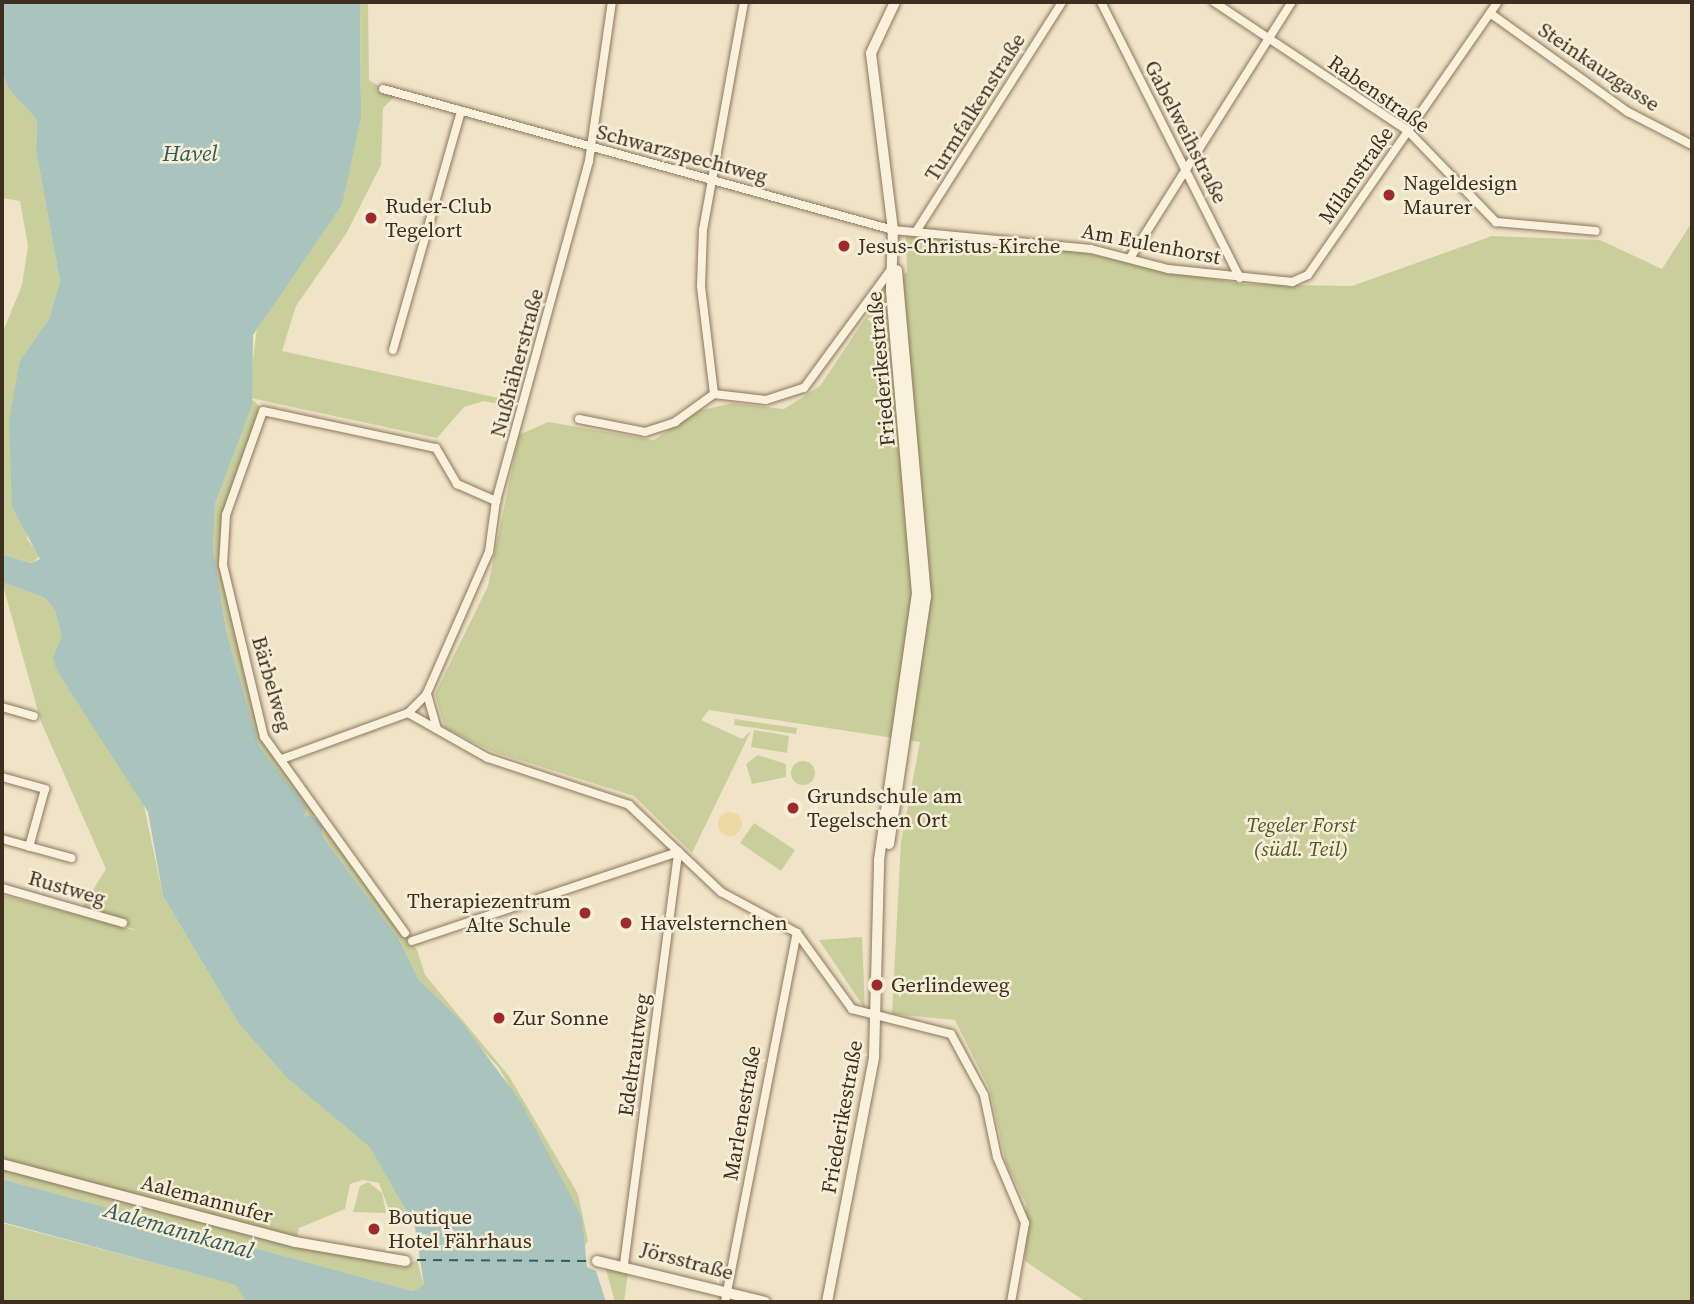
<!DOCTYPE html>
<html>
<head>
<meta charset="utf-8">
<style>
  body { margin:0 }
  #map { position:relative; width:1694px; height:1304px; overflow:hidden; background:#f0e4c8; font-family:"Source Serif 4",serif }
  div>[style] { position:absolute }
  .green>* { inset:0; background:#c9cf9b }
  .round { border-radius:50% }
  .sand>* { inset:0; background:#ecd9a5 }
  .water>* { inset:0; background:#a9c4bc }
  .ferry>* { height:2px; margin-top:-1px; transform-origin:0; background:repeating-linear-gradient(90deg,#2f5d5a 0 9px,transparent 0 16px) }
  .roads { filter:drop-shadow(0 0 2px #8d765c) drop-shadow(0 0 2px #8d765c) }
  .minor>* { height:8px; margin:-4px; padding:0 4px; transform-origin:4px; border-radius:4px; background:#faf1dc }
  .tertiary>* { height:10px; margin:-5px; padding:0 5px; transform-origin:5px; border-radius:5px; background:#faf1dc }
  .dots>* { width:19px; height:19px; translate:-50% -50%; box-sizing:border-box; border:4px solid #f7eed8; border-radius:50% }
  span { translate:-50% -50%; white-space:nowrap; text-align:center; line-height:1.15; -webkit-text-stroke:5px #f7eed8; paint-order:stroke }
  .street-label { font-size:21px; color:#3d2e20 }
  .poi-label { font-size:21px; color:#3d2e20 }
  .left { translate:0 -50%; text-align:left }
  .right { translate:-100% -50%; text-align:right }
  .park-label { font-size:21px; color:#4d5a26; font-style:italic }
  .water-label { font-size:23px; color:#2f5d5a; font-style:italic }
  .frame { position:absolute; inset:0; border:4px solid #3d2e20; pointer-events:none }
</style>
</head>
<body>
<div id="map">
  <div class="green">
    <div style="clip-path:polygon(360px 2px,368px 2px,369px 80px,395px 96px,383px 108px,381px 165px,346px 234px,296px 306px,282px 351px,517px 402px,516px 407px,484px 401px,464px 407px,437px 438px,251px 398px,262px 409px,223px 514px,221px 566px,263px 737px,417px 950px,425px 975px,509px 1076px,578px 1194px,588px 1241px,583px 1248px,582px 1217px,499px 1068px,419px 980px,398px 938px,323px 837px,322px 826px,314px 815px,303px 817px,306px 808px,259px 746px,226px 630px,213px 549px,215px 504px,252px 406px,249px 392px,257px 327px,342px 205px,361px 90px)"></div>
    <div style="clip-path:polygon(2px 71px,8px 88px,37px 120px,36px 151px,60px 281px,49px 319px,20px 360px,27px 539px,40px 556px,32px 563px,2px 554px,2px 334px,22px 285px,28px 246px,20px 201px,2px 198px)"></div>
    <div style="clip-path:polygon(1692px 222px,1692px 1302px,1086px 1302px,1025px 1261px,1026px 1204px,1006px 1163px,990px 1090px,955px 1020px,892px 1014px,901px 842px,920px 742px,709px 710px,701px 720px,742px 739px,751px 731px,692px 853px,634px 796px,494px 752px,445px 728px,435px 694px,488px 586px,519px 435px,548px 422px,654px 440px,698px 411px,733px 403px,784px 409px,820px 386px,883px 292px,907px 272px,906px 234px,1064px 249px,1240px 284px,1352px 286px,1492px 236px,1600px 240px,1662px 269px)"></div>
    <div style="clip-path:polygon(2px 582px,45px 598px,55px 610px,62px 636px,57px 671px,143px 801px,163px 896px,239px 1024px,287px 1078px,370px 1146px,407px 1213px,391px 1215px,379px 1183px,363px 1180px,350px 1184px,345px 1209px,299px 1228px,296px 1239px,2px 1161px,2px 895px,138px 931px,81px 909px,106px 869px,41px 722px)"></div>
    <div style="clip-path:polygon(735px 719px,797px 728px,796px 734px,734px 725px)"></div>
    <div style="clip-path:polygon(754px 730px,789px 736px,787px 753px,751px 747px)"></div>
    <div style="clip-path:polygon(758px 755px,786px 764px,786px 777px,752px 784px,746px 764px)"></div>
    <div class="round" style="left:791px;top:761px;width:24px;height:24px"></div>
    <div style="clip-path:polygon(754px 823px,795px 850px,781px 871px,740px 843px)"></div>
    <div style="clip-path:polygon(862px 937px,865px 1009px,819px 940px)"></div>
    <div style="clip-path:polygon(2px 1164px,402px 1268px,417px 1260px,424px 1285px,413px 1291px,2px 1179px)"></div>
    <div style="clip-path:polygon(368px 1182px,382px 1193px,386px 1213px,353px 1212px,360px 1186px)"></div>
    <div style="clip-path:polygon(2px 1223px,237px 1285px,247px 1301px,2px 1302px)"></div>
    <div style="clip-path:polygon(605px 1266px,628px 1273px,624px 1302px,615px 1302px)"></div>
  </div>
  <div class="sand">
    <div class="round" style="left:718px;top:812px;width:24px;height:24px"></div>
  </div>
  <div class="water">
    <div style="clip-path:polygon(2px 2px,360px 2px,361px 117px,342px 205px,253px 335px,252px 406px,215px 504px,213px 549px,226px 630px,259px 746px,307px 808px,303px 817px,312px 815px,322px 826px,323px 837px,398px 938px,419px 980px,461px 1021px,521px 1102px,582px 1217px,587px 1267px,596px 1271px,606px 1302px,246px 1302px,236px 1285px,2px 1222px,2px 1179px,413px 1291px,424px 1285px,415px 1227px,370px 1147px,287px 1078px,239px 1024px,163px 896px,148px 812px,57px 671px,53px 658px,62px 636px,55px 610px,45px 598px,2px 582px,2px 554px,31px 563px,40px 559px,12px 507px,9px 420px,20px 360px,49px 319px,60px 281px,36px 151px,37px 120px,8px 88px,2px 71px)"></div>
  </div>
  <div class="ferry">
    <div style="left:417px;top:1260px;width:170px;rotate:0.3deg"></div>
  </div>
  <div class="roads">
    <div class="minor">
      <div style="left:1101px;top:2px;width:309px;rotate:63.3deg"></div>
      <div style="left:1214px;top:2px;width:233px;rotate:33.6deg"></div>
      <div style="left:1408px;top:131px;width:127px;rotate:46deg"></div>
      <div style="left:1496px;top:222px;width:100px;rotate:5.1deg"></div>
      <div style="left:1490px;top:13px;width:170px;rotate:35.7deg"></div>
      <div style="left:1628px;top:112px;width:72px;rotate:27.3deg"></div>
      <div style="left:383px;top:89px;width:529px;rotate:15.45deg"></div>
      <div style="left:893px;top:230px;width:199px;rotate:5.5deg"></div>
      <div style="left:1091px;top:249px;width:80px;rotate:14.6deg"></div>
      <div style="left:1168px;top:269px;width:125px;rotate:6deg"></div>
      <div style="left:1292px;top:282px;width:17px;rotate:-24deg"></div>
      <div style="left:1308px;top:275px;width:333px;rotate:-55.2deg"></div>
      <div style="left:917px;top:230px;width:270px;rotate:-57.5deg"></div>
      <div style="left:1130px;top:258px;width:303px;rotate:-57.7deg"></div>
      <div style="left:393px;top:350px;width:248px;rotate:-74.1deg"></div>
      <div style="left:714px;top:394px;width:109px;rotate:-96.9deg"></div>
      <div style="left:701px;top:286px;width:56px;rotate:-88deg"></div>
      <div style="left:703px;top:230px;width:232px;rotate:-79.8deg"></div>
      <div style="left:714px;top:394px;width:52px;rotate:6.6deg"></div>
      <div style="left:766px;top:400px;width:40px;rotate:-18deg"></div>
      <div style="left:804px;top:388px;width:149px;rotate:-53.7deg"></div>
      <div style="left:579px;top:419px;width:67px;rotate:11.1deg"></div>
      <div style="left:645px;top:432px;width:32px;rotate:-18deg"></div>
      <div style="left:675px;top:422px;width:48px;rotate:-35.7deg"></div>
      <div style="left:2px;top:707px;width:33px;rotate:16deg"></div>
      <div style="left:408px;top:713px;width:92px;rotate:29.4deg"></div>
      <div style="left:488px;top:758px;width:149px;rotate:18.4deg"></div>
      <div style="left:629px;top:805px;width:127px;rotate:43.4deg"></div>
      <div style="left:721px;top:892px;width:86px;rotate:28.3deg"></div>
      <div style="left:797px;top:933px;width:94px;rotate:54.1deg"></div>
      <div style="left:852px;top:1009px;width:102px;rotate:14.2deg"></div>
      <div style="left:951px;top:1034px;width:69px;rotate:61.6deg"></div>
      <div style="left:984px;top:1095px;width:63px;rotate:78.2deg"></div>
      <div style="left:997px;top:1157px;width:72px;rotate:67deg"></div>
      <div style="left:1025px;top:1223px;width:80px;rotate:100deg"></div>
      <div style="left:437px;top:729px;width:37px;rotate:-106deg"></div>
      <div style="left:427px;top:693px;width:154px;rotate:-66.3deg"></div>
      <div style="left:489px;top:552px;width:51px;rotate:-82.2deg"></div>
      <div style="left:496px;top:501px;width:352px;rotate:-74.7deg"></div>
      <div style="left:589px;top:161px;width:161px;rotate:-81.8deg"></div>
      <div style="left:282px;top:759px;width:134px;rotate:-20.1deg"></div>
      <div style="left:408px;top:713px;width:24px;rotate:-45deg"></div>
      <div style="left:2px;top:777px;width:45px;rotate:15.6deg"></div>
      <div style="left:45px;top:789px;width:60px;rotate:105.4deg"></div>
      <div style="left:2px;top:839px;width:72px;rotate:15.4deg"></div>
      <div style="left:2px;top:888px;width:126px;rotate:16.1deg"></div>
      <div style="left:405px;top:933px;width:241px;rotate:-125.7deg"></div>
      <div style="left:264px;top:737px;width:177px;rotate:-103.4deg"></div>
      <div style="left:223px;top:565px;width:50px;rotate:-86.6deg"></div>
      <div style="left:226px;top:515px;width:110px;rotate:-70.4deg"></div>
      <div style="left:263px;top:411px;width:177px;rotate:12.1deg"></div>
      <div style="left:436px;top:448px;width:42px;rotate:59.7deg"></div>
      <div style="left:457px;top:484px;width:43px;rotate:23.6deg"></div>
      <div style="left:412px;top:941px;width:280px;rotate:-18.5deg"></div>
      <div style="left:624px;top:1264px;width:416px;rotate:-82.5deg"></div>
      <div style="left:725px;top:1302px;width:376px;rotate:-79deg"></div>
    </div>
    <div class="tertiary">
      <div style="left:889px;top:844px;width:251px;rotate:-81.5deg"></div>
      <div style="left:926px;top:596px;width:327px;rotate:-95.1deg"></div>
      <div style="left:2px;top:1164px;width:303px;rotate:14.9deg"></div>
      <div style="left:295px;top:1242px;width:112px;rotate:9.8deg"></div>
      <div style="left:597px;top:1261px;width:173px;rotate:13.7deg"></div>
      <div style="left:827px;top:1302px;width:249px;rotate:-79.1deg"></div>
      <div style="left:874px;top:1057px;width:197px;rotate:-88.5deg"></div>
      <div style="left:879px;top:860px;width:269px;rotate:-81.9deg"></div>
      <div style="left:917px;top:594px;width:305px;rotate:-94.9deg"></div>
      <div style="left:891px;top:290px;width:60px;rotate:-88.1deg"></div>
      <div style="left:893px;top:230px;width:178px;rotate:-97.1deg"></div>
      <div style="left:871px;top:53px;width:56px;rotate:-64.8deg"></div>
    </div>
  </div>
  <div class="dots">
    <div style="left:1389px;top:195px;background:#9e2a2b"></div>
    <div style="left:371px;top:218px;background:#9e2a2b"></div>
    <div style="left:844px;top:246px;background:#9e2a2b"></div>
    <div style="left:793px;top:808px;background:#9e2a2b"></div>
    <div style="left:585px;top:913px;background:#9e2a2b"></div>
    <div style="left:626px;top:923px;background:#9e2a2b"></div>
    <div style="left:877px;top:985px;background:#9e2a2b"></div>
    <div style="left:499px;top:1018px;background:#9e2a2b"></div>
    <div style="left:374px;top:1229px;background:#9e2a2b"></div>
  </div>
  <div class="street-label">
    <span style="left:1599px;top:67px;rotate:34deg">Steinkauzgasse</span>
    <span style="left:1379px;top:94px;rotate:35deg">Rabenstraße</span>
    <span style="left:975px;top:107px;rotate:-58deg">Turmfalkenstraße</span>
    <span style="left:1186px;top:132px;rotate:63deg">Gabelweihstraße</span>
    <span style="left:682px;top:154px;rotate:15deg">Schwarzspechtweg</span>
    <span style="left:1356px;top:175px;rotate:-55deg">Milanstraße</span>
    <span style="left:1151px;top:244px;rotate:11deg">Am Eulenhorst</span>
    <span style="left:517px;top:363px;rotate:-75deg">Nußhäherstraße</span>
    <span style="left:881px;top:369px;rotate:-95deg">Friederikestraße</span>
    <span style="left:272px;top:684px;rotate:74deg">Bärbelweg</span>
    <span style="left:67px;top:888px;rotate:16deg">Rustweg</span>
    <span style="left:634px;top:1055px;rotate:-82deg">Edeltrautweg</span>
    <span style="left:742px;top:1113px;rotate:-80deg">Marlenestraße</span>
    <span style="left:842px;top:1117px;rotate:-80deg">Friederikestraße</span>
    <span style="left:207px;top:1199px;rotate:15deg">Aalemannufer</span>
    <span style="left:687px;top:1261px;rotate:15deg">Jörsstraße</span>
  </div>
  <div class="poi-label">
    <span class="left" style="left:1403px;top:195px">Nageldesign<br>Maurer</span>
    <span class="left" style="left:385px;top:218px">Ruder-Club<br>Tegelort</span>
    <span class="left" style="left:858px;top:246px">Jesus-Christus-Kirche</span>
    <span class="left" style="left:807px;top:808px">Grundschule am<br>Tegelschen Ort</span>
    <span class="right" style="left:571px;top:913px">Therapiezentrum<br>Alte Schule</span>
    <span class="left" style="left:640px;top:923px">Havelsternchen</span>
    <span class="left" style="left:891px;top:985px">Gerlindeweg</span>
    <span class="left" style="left:513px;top:1018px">Zur Sonne</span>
    <span class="left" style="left:388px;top:1229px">Boutique<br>Hotel Fährhaus</span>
  </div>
  <div class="park-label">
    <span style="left:1301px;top:837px">Tegeler Forst<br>(südl. Teil)</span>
  </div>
  <div class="water-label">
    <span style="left:190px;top:153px">Havel</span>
    <span style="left:179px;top:1230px;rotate:16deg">Aalemannkanal</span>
  </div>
  <div class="frame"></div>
</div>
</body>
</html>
